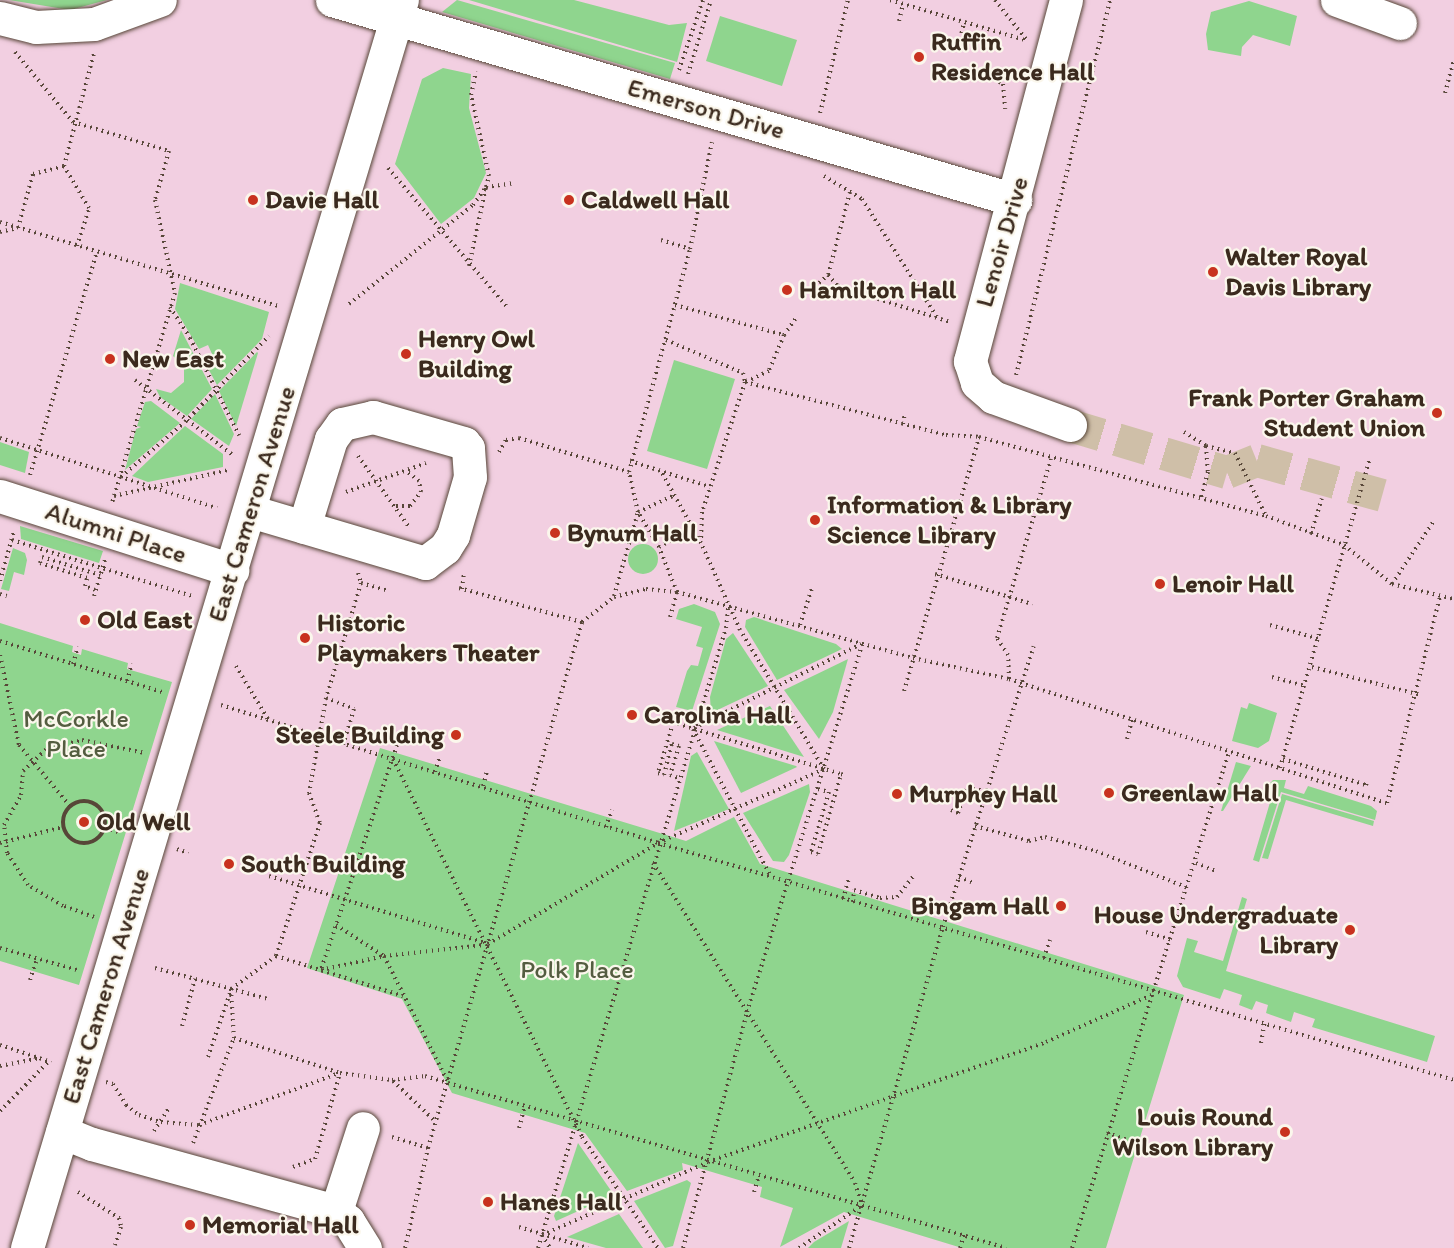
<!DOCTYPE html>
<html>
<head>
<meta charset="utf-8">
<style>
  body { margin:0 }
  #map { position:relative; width:1454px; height:1248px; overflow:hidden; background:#f4e4cb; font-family:Itim,sans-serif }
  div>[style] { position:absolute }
  .built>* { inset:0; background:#f2cfe1 }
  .green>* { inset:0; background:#8fd58e }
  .round { border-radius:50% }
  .minor-tunnel>* { height:33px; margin-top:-16.5px; transform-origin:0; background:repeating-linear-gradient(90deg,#cfbfa8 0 33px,transparent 0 49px) }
  .path>* { height:4px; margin-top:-2px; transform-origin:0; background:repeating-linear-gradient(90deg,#574638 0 1.5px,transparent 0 6px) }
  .path>.ring { margin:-2px; padding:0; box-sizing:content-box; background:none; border:4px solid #574638; border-radius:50% }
  .roads { filter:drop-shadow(0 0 2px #574638) drop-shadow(0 0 2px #574638) }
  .minor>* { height:33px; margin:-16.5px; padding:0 16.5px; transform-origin:16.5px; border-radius:16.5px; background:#fff }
  .dots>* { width:16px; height:16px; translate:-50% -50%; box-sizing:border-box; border:3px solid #fbf7ec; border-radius:50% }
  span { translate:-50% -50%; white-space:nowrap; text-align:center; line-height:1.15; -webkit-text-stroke:4.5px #fbf7ec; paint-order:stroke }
  .poi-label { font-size:26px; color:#3b2a1e; font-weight:700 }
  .left { translate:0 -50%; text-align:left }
  .right { translate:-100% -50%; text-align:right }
  .street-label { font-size:26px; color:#3b2a1e }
  .park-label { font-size:26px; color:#545d40 }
</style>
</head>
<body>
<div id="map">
  <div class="built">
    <div style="clip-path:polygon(0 0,1454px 0,1454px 1248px,0 1248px)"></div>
  </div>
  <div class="green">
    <div style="clip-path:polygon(9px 0,107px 0,70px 10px)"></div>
    <div style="clip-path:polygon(457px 0,675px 63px,670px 79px,442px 12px)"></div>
    <div style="clip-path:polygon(469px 0,574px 0,669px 25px,687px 23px,677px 62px)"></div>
    <div style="clip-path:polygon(1249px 1px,1297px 16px,1290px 46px,1253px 35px,1242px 47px,1241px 56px,1208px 50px,1206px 34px,1211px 12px)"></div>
    <div style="clip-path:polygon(720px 16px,797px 40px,782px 86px,706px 61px)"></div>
    <div style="clip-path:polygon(443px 68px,471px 74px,469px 108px,486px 173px,474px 198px,441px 224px,395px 164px,422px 79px)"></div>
    <div style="clip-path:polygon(180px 283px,269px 312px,262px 339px,217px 385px,203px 359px,212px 354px,208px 345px,199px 349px,175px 309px)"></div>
    <div style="clip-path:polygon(181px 330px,212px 389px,187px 416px,160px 397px,156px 389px,171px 393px,184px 382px,184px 366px,173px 356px)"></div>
    <div style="clip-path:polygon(257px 352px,258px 353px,236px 426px,219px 391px)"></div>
    <div style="clip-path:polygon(674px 360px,735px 379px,707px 469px,647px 451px)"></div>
    <div style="clip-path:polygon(215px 394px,234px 434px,229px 446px,191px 419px)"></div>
    <div style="clip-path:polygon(151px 401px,180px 423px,125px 470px,136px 429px,141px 427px,137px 426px,145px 402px)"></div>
    <div style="clip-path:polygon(185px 426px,223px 454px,223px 467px,148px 482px,132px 476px)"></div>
    <div style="clip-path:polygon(0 442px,29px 452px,25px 473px,0 465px)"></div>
    <div style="clip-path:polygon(20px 526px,103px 551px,99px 563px,21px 539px)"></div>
    <div class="round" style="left:628px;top:544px;width:30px;height:30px"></div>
    <div style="clip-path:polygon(13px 548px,25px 553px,27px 560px,24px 575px,14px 572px,9px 591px,1px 589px)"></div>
    <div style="clip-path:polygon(694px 604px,715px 612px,720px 624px,692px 711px,676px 707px,687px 671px,691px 665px,698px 666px,703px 648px,696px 646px,702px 627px,676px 619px,679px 609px)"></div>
    <div style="clip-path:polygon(754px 617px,836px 644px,842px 649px,777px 680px,745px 627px,746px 620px)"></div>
    <div style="clip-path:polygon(0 623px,73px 646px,72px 652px,81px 655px,82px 649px,128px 663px,127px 669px,172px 682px,79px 985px,0 961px)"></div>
    <div style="clip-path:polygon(733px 633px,768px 686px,711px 713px,710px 697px,726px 639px)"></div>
    <div style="clip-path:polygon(848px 659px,833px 712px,819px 739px,784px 690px)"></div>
    <div style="clip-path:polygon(1249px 703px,1277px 713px,1269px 741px,1258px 748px,1232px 741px,1241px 707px,1247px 709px)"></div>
    <div style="clip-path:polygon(770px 706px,804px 757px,717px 730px)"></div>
    <div style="clip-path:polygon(714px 741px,796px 766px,797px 767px,741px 793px)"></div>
    <div style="clip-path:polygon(380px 748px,686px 841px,734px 817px,760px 864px,1184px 995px,1106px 1248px,962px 1248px,844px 1212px,780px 1247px,793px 1208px,760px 1197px,762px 1187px,682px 1163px,683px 1170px,627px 1191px,585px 1133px,452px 1093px,402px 999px,307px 968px)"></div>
    <div style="clip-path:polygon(697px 752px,729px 809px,674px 831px,691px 756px)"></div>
    <div style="clip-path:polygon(1236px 762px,1251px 766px,1223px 811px,1221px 811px)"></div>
    <div style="clip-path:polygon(1273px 780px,1286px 780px,1284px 788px,1304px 794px,1308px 786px,1371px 806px,1377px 811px,1375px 820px,1281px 792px,1259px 862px,1253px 860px,1271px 799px,1259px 795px)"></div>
    <div style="clip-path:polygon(809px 784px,810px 792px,789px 855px,784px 862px,773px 861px,743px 813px)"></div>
    <div style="clip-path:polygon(1282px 794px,1374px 821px,1373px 826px,1286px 800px,1268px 859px,1262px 858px)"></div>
    <div style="clip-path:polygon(1242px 897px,1247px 899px,1226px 971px,1435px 1036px,1427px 1062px,1312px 1027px,1315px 1019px,1294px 1012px,1291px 1022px,1266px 1013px,1268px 1005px,1256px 1001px,1252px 1010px,1239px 1005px,1242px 995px,1224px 989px,1220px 999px,1183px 987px,1177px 976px,1187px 938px,1198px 941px,1194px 952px,1223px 961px)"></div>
    <div style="clip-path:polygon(578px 1143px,614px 1195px,556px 1221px,554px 1216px)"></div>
    <div style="clip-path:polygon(687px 1180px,691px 1183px,673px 1246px,665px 1248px,634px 1201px)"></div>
    <div style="clip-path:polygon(619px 1214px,643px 1248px,606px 1248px,567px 1237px)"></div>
    <div style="clip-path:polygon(849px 1221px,841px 1248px,808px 1248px,814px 1242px)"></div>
  </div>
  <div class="minor-tunnel">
    <div style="left:1070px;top:425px;width:164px;rotate:16.7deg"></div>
    <div style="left:1227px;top:472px;width:32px;rotate:-22deg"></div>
    <div style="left:1257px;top:460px;width:130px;rotate:15.6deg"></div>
  </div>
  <div class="path">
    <div style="left:890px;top:0;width:141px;rotate:16.5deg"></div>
    <div style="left:995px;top:0;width:50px;rotate:51.5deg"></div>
    <div style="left:899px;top:21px;width:17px;rotate:-77deg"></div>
    <div style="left:960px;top:39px;width:16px;rotate:-76deg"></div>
    <div style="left:15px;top:52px;width:91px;rotate:50.4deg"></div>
    <div style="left:73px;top:122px;width:100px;rotate:16.8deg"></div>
    <div style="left:169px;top:151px;width:51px;rotate:105.9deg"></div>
    <div style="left:155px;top:200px;width:95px;rotate:77.9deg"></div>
    <div style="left:175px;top:293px;width:219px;rotate:106.7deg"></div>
    <div style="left:679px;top:70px;width:74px;rotate:-71.1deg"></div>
    <div style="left:688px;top:74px;width:77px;rotate:-72.7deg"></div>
    <div style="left:994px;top:79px;width:10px;rotate:29deg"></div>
    <div style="left:1003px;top:84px;width:25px;rotate:85deg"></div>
    <div style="left:1445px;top:93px;width:35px;rotate:-75deg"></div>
    <div style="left:820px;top:113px;width:116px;rotate:-76.1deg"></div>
    <div style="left:388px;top:168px;width:183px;rotate:49.4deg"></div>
    <div style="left:824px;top:176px;width:44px;rotate:31.2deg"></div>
    <div style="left:862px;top:199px;width:140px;rotate:57.6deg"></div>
    <div style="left:850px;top:192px;width:86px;rotate:104.8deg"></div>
    <div style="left:828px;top:275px;width:15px;rotate:48deg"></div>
    <div style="left:838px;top:286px;width:118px;rotate:17.8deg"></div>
    <div style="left:0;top:222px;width:291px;rotate:16.8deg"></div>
    <div style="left:0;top:232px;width:18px;rotate:-13deg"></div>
    <div style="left:18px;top:228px;width:56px;rotate:-74.5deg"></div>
    <div style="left:33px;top:174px;width:32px;rotate:-14deg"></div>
    <div style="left:661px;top:240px;width:30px;rotate:17deg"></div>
    <div style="left:77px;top:246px;width:40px;rotate:-72deg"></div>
    <div style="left:89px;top:208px;width:49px;rotate:-120.8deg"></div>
    <div style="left:64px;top:166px;width:117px;rotate:-75.1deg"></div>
    <div style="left:469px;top:266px;width:81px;rotate:-77.9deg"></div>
    <div style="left:486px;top:187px;width:27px;rotate:-8deg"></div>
    <div style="left:819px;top:283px;width:12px;rotate:-42deg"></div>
    <div style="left:349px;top:304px;width:159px;rotate:-38.6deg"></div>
    <div style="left:473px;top:205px;width:22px;rotate:-54deg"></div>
    <div style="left:486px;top:187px;width:11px;rotate:-75deg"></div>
    <div style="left:489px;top:176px;width:83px;rotate:-102.5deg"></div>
    <div style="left:471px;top:95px;width:24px;rotate:-78deg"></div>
    <div style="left:675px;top:305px;width:113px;rotate:15.4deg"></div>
    <div style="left:784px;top:335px;width:39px;rotate:113deg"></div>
    <div style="left:769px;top:371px;width:26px;rotate:155deg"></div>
    <div style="left:170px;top:307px;width:37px;rotate:57deg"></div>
    <div style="left:190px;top:338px;width:109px;rotate:63.2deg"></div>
    <div style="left:784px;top:335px;width:21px;rotate:-55deg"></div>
    <div style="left:666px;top:340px;width:84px;rotate:23.2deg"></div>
    <div style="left:743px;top:373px;width:9px;rotate:77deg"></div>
    <div style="left:745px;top:382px;width:137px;rotate:108.3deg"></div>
    <div style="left:702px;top:512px;width:30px;rotate:92deg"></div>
    <div style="left:1016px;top:375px;width:387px;rotate:-75.9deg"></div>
    <div style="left:135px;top:380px;width:125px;rotate:37.5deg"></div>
    <div style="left:745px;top:382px;width:208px;rotate:14.8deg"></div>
    <div style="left:946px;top:435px;width:33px;rotate:3deg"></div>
    <div style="left:979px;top:437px;width:298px;rotate:15.4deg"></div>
    <div style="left:1266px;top:516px;width:83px;rotate:20.4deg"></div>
    <div style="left:1344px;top:545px;width:62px;rotate:39.1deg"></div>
    <div style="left:1392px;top:584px;width:64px;rotate:13.6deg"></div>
    <div style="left:903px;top:424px;width:11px;rotate:-80deg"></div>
    <div style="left:1184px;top:432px;width:26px;rotate:32deg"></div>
    <div style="left:1206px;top:446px;width:26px;rotate:86deg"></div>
    <div style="left:1208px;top:472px;width:27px;rotate:105deg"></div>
    <div style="left:0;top:438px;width:228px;rotate:17.9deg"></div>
    <div style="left:1206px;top:446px;width:30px;rotate:14deg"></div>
    <div style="left:1235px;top:453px;width:70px;rotate:63.8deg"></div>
    <div style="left:499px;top:452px;width:14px;rotate:-60deg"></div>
    <div style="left:506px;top:440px;width:13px;rotate:-9deg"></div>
    <div style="left:519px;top:438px;width:115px;rotate:17.2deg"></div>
    <div style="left:358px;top:456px;width:87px;rotate:54.3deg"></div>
    <div style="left:630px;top:461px;width:84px;rotate:18deg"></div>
    <div style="left:30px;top:475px;width:233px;rotate:-73.3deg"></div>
    <div style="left:121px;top:477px;width:84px;rotate:-40.7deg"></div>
    <div style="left:185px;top:422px;width:120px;rotate:-45.7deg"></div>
    <div style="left:346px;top:492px;width:85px;rotate:-19.9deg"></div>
    <div style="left:114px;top:496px;width:117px;rotate:-12.8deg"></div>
    <div style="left:396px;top:506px;width:14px"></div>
    <div style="left:410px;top:506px;width:18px;rotate:-52deg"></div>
    <div style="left:421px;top:492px;width:11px;rotate:-100deg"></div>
    <div style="left:419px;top:481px;width:16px;rotate:-142deg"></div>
    <div style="left:1311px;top:534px;width:37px;rotate:-73deg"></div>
    <div style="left:12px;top:540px;width:189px;rotate:17.3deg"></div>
    <div style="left:659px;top:547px;width:39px;rotate:-29deg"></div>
    <div style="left:358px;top:573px;width:10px;rotate:73deg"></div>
    <div style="left:361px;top:583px;width:120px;rotate:106.9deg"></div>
    <div style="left:326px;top:698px;width:97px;rotate:100.1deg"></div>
    <div style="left:309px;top:793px;width:32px;rotate:70deg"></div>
    <div style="left:320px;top:823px;width:140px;rotate:108.3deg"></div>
    <div style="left:276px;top:956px;width:56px;rotate:143.7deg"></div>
    <div style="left:231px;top:989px;width:49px;rotate:86.5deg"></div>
    <div style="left:234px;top:1038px;width:112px;rotate:18.3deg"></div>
    <div style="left:340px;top:1073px;width:52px;rotate:7.7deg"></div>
    <div style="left:392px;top:1080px;width:33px;rotate:-7deg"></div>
    <div style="left:425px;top:1076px;width:24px;rotate:17deg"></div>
    <div style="left:448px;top:1083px;width:582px;rotate:16.47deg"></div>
    <div style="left:935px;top:574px;width:102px;rotate:17.2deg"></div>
    <div style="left:0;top:581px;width:52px;rotate:-74.4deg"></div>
    <div style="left:361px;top:583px;width:26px;rotate:16deg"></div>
    <div style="left:1392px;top:584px;width:74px;rotate:-56.5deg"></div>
    <div style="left:459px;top:588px;width:128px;rotate:15.5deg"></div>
    <div style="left:462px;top:589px;width:17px;rotate:-83deg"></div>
    <div style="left:95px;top:590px;width:11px;rotate:-158deg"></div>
    <div style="left:85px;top:586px;width:8px;rotate:-76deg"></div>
    <div style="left:87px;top:578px;width:49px;rotate:-162.3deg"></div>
    <div style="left:40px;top:563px;width:6px;rotate:-72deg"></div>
    <div style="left:42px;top:557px;width:61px;rotate:17.2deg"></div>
    <div style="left:0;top:594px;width:7px;rotate:16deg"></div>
    <div style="left:94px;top:596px;width:38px;rotate:-73deg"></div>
    <div style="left:614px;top:596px;width:87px;rotate:-74.1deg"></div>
    <div style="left:638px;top:512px;width:41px;rotate:-24.7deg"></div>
    <div style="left:670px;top:617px;width:26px;rotate:-74deg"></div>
    <div style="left:677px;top:592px;width:48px;rotate:-111.8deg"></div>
    <div style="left:659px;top:547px;width:41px;rotate:-121deg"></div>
    <div style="left:638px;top:512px;width:41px;rotate:-102.7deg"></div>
    <div style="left:629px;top:472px;width:231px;rotate:-74.7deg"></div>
    <div style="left:690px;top:249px;width:109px;rotate:-78.4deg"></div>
    <div style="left:800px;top:625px;width:39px;rotate:-72deg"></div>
    <div style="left:1270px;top:625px;width:51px;rotate:15.9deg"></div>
    <div style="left:0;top:641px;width:173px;rotate:17.5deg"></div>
    <div style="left:0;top:655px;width:92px;rotate:78.1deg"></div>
    <div style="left:19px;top:745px;width:80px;rotate:50.1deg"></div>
    <div style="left:73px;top:664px;width:18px;rotate:-74deg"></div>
    <div style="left:236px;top:666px;width:64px;rotate:59deg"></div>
    <div style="left:1312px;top:667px;width:113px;rotate:14.4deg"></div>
    <div style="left:1272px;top:677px;width:35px;rotate:15deg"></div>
    <div style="left:1009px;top:679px;width:24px;rotate:-92deg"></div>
    <div style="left:1008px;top:655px;width:20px;rotate:-123deg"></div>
    <div style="left:997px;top:638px;width:187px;rotate:-73.2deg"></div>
    <div style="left:127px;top:681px;width:18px;rotate:-74deg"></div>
    <div style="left:904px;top:691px;width:265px;rotate:-73.5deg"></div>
    <div style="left:326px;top:698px;width:30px;rotate:21deg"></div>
    <div style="left:354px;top:709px;width:37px;rotate:107deg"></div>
    <div style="left:221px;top:705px;width:458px;rotate:17.5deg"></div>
    <div style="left:658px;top:843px;width:831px;rotate:16.58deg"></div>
    <div style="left:672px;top:722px;width:177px;rotate:17.1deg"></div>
    <div style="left:673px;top:723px;width:52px;rotate:106.7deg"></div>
    <div style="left:658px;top:773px;width:6px;rotate:18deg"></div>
    <div style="left:664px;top:775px;width:32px;rotate:-76deg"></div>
    <div style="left:672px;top:744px;width:7px;rotate:16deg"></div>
    <div style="left:679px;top:746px;width:30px;rotate:107deg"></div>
    <div style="left:670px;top:775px;width:9px;rotate:21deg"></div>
    <div style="left:694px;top:728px;width:187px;rotate:-26.7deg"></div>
    <div style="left:693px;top:729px;width:167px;rotate:62.2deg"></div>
    <div style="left:1127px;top:739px;width:20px;rotate:-75deg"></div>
    <div style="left:397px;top:745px;width:237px;rotate:108.7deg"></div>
    <div style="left:321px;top:970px;width:65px;rotate:-12.5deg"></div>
    <div style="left:384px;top:956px;width:101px;rotate:-6.3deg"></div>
    <div style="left:393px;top:759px;width:423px;rotate:63.4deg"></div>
    <div style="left:582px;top:1137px;width:135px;rotate:55.6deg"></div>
    <div style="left:1283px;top:759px;width:87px;rotate:17.4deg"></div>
    <div style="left:1366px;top:785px;width:5px;rotate:-68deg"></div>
    <div style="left:1280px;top:768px;width:322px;rotate:-73.8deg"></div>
    <div style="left:435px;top:772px;width:16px;rotate:-72deg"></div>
    <div style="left:483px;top:786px;width:16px;rotate:-75deg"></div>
    <div style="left:818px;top:789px;width:11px;rotate:15deg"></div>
    <div style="left:829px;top:792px;width:63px;rotate:106.7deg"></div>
    <div style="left:811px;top:852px;width:7px;rotate:16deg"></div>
    <div style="left:818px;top:854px;width:83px;rotate:-74deg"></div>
    <div style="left:841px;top:774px;width:3px;rotate:18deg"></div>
    <div class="ring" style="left:63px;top:801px;width:38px;height:38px"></div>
    <div style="left:951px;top:810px;width:8px;rotate:23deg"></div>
    <div style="left:958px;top:813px;width:27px;rotate:-70deg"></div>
    <div style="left:967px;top:788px;width:19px;rotate:9deg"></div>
    <div style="left:975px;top:826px;width:56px;rotate:15.5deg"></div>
    <div style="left:1029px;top:841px;width:16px;rotate:-14deg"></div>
    <div style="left:1045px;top:837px;width:53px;rotate:15.4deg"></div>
    <div style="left:1096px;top:851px;width:99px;rotate:21.9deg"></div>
    <div style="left:606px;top:827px;width:18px;rotate:-71deg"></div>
    <div style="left:105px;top:828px;width:16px;rotate:18deg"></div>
    <div style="left:0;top:843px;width:65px;rotate:-14.3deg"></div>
    <div style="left:177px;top:849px;width:12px;rotate:20deg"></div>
    <div style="left:653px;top:863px;width:378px;rotate:57.7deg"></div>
    <div style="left:855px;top:1183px;width:23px;rotate:72deg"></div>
    <div style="left:1196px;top:863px;width:22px;rotate:22deg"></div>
    <div style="left:269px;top:876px;width:229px;rotate:17.2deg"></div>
    <div style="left:488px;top:944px;width:198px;rotate:-30.7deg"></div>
    <div style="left:658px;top:843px;width:182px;rotate:-24deg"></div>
    <div style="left:824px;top:769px;width:162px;rotate:-121.1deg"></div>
    <div style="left:740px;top:630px;width:95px;rotate:-114.1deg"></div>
    <div style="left:701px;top:543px;width:82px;rotate:-119.1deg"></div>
    <div style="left:959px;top:877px;width:16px;rotate:22deg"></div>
    <div style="left:843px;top:899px;width:22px;rotate:-74deg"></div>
    <div style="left:853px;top:902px;width:12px;rotate:-85deg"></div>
    <div style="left:854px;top:890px;width:27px;rotate:17deg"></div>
    <div style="left:880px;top:898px;width:17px;rotate:-3deg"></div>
    <div style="left:897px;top:897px;width:29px;rotate:-52deg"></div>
    <div style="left:94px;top:917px;width:33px;rotate:-160deg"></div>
    <div style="left:63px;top:906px;width:41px;rotate:-149deg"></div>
    <div style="left:28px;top:885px;width:38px;rotate:-123deg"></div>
    <div style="left:7px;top:853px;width:28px;rotate:-96deg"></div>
    <div style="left:4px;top:825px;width:34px;rotate:-60deg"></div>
    <div style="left:21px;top:795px;width:24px;rotate:-85deg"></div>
    <div style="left:23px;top:771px;width:34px;rotate:-43deg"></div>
    <div style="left:48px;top:748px;width:35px;rotate:-13deg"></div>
    <div style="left:82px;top:740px;width:64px;rotate:11.7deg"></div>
    <div style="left:336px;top:925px;width:57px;rotate:32.9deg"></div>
    <div style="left:384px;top:956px;width:141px;rotate:63.1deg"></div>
    <div style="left:1146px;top:932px;width:27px;rotate:17deg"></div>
    <div style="left:0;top:948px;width:80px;rotate:15.9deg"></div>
    <div style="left:276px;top:956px;width:133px;rotate:17.5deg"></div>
    <div style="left:1044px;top:958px;width:19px;rotate:-72deg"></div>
    <div style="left:155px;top:968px;width:117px;rotate:15.3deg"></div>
    <div style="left:30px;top:980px;width:23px;rotate:-72deg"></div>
    <div style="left:182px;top:1026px;width:49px;rotate:-74.5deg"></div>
    <div style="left:1261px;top:1043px;width:22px;rotate:-80deg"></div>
    <div style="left:0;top:1045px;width:54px;rotate:18.4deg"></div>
    <div style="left:208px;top:1057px;width:68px;rotate:-71deg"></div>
    <div style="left:0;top:1066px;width:41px;rotate:-11.3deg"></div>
    <div style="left:393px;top:1081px;width:59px;rotate:43.6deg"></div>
    <div style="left:106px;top:1082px;width:7px;rotate:16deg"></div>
    <div style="left:113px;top:1084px;width:25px;rotate:58deg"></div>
    <div style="left:126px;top:1105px;width:16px;rotate:38deg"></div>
    <div style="left:139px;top:1115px;width:23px;rotate:18deg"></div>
    <div style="left:161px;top:1122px;width:38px;rotate:5deg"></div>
    <div style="left:199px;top:1125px;width:149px;rotate:-20.4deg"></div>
    <div style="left:0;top:1111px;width:70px;rotate:-45.6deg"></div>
    <div style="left:519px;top:1128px;width:23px;rotate:-75deg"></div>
    <div style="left:154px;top:1131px;width:27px;rotate:-57deg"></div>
    <div style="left:1107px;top:1133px;width:50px;rotate:18.8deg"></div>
    <div style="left:392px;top:1137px;width:38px;rotate:17deg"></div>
    <div style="left:193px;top:1143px;width:113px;rotate:-68.7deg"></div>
    <div style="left:293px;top:1167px;width:23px;rotate:-20deg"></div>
    <div style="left:315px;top:1159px;width:90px;rotate:-73.8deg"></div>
    <div style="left:78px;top:1192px;width:49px;rotate:32.4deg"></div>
    <div style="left:119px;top:1218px;width:9px;rotate:77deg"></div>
    <div style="left:121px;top:1227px;width:19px;rotate:108deg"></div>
    <div style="left:754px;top:1192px;width:17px;rotate:-73deg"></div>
    <div style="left:519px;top:1227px;width:72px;rotate:16.9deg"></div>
    <div style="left:542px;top:1235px;width:181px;rotate:-23.7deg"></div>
    <div style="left:708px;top:1162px;width:359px;rotate:-19.5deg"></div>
    <div style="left:1046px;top:1042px;width:118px;rotate:-24deg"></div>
    <div style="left:542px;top:1235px;width:15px;rotate:58deg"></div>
    <div style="left:405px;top:1248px;width:103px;rotate:-77deg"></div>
    <div style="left:428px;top:1148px;width:548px;rotate:-73.68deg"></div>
    <div style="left:582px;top:622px;width:41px;rotate:-38deg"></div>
    <div style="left:614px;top:597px;width:33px;rotate:-14deg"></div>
    <div style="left:646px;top:589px;width:31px;rotate:6deg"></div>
    <div style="left:677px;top:592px;width:245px;rotate:15.6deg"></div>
    <div style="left:913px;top:658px;width:98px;rotate:12.3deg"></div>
    <div style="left:1009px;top:679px;width:398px;rotate:18.2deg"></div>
    <div style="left:1387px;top:803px;width:214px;rotate:-75.6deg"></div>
    <div style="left:538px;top:1248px;width:648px;rotate:-73.13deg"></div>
    <div style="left:726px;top:628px;width:20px;rotate:-84deg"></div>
    <div style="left:683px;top:1248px;width:245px;rotate:-74.8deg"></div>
    <div style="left:747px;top:1012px;width:386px;rotate:-72.6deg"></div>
    <div style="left:799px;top:1248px;width:75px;rotate:-34.1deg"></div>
    <div style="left:849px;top:1248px;width:334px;rotate:-73.7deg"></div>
    <div style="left:943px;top:927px;width:295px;rotate:-72.1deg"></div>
    <div style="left:960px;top:1248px;width:14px;rotate:-73deg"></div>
    <div style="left:1072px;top:1248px;width:520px;rotate:-72.44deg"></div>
  </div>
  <div class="roads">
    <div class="minor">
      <div style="left:332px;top:0;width:712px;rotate:16.32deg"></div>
      <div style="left:1066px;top:0;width:374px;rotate:104.9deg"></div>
      <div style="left:970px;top:361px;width:23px;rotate:72deg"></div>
      <div style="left:977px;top:383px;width:21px;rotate:41deg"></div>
      <div style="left:993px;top:397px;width:82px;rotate:20deg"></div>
      <div style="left:1337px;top:0;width:67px;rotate:20.1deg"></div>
      <div style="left:0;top:18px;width:37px;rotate:14deg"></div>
      <div style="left:36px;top:27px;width:58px;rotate:-3deg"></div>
      <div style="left:94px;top:24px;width:70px;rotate:-20deg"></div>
      <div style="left:0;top:496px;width:244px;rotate:17.7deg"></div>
      <div style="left:250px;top:511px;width:183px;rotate:16.5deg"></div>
      <div style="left:425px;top:563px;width:25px;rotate:-37deg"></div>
      <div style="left:445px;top:548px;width:15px;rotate:-58deg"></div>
      <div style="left:453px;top:535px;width:60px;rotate:-73.7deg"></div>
      <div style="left:470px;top:477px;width:29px;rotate:-94deg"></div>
      <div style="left:468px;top:448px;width:6px;rotate:-129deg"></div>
      <div style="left:464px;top:443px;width:95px;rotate:-164.1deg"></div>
      <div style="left:373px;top:417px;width:32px;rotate:167deg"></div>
      <div style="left:342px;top:424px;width:19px;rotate:126deg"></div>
      <div style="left:331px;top:439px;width:92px;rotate:107.1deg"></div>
      <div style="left:62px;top:1132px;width:32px;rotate:22deg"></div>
      <div style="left:92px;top:1144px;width:253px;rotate:15.4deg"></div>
      <div style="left:336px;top:1211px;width:16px;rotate:40deg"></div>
      <div style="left:348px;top:1221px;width:32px;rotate:58deg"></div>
      <div style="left:336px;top:1211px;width:87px;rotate:-72deg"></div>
      <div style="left:27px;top:1248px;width:1303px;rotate:-73.28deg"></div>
    </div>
  </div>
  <div class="dots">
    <div style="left:919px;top:57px;background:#c8321e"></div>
    <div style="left:253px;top:200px;background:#c8321e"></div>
    <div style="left:569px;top:200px;background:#c8321e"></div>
    <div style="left:1213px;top:272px;background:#c8321e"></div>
    <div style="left:787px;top:290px;background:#c8321e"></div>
    <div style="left:406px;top:354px;background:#c8321e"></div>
    <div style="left:110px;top:359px;background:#c8321e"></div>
    <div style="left:1437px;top:413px;background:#c8321e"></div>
    <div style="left:815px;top:520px;background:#c8321e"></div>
    <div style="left:555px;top:533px;background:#c8321e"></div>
    <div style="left:1160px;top:584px;background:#c8321e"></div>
    <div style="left:85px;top:620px;background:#c8321e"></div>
    <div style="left:305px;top:638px;background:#c8321e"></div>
    <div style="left:632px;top:715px;background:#c8321e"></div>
    <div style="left:456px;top:735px;background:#c8321e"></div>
    <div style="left:1109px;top:793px;background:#c8321e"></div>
    <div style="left:897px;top:794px;background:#c8321e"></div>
    <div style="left:84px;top:822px;background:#c8321e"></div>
    <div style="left:229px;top:864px;background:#c8321e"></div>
    <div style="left:1061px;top:906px;background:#c8321e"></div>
    <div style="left:1350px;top:930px;background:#c8321e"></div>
    <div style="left:1285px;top:1132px;background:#c8321e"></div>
    <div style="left:488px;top:1202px;background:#c8321e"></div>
    <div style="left:190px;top:1225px;background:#c8321e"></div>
  </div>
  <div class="poi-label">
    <span class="left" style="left:931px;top:57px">Ruffin<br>Residence Hall</span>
    <span class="left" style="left:265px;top:200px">Davie Hall</span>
    <span class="left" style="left:581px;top:200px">Caldwell Hall</span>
    <span class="left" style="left:1225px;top:272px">Walter Royal<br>Davis Library</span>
    <span class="left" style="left:799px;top:290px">Hamilton Hall</span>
    <span class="left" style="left:418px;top:354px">Henry Owl<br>Building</span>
    <span class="left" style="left:122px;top:359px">New East</span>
    <span class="right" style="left:1425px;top:413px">Frank Porter Graham<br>Student Union</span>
    <span class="left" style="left:827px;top:520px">Information &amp; Library<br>Science Library</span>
    <span class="left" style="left:567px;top:533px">Bynum Hall</span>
    <span class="left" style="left:1172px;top:584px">Lenoir Hall</span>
    <span class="left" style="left:97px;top:620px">Old East</span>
    <span class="left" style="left:317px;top:638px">Historic<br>Playmakers Theater</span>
    <span class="left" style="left:644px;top:715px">Carolina Hall</span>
    <span class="right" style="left:444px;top:735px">Steele Building</span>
    <span class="left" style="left:1121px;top:793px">Greenlaw Hall</span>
    <span class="left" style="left:909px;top:794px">Murphey Hall</span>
    <span class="left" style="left:96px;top:822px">Old Well</span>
    <span class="left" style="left:241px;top:864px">South Building</span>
    <span class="right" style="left:1049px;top:906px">Bingam Hall</span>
    <span class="right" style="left:1338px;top:930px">House Undergraduate<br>Library</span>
    <span class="right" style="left:1273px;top:1132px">Louis Round<br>Wilson Library</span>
    <span class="left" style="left:500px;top:1202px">Hanes Hall</span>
    <span class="left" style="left:202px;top:1225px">Memorial Hall</span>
  </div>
  <div class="street-label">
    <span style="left:706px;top:109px;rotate:16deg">Emerson Drive</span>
    <span style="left:1002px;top:242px;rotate:-74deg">Lenoir Drive</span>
    <span style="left:252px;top:504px;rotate:-73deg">East Cameron Avenue</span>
    <span style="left:116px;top:533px;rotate:18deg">Alumni Place</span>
    <span style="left:106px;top:986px;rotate:-73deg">East Cameron Avenue</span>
  </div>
  <div class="park-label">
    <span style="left:76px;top:734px">McCorkle<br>Place</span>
    <span style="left:577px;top:970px">Polk Place</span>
  </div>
</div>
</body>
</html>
